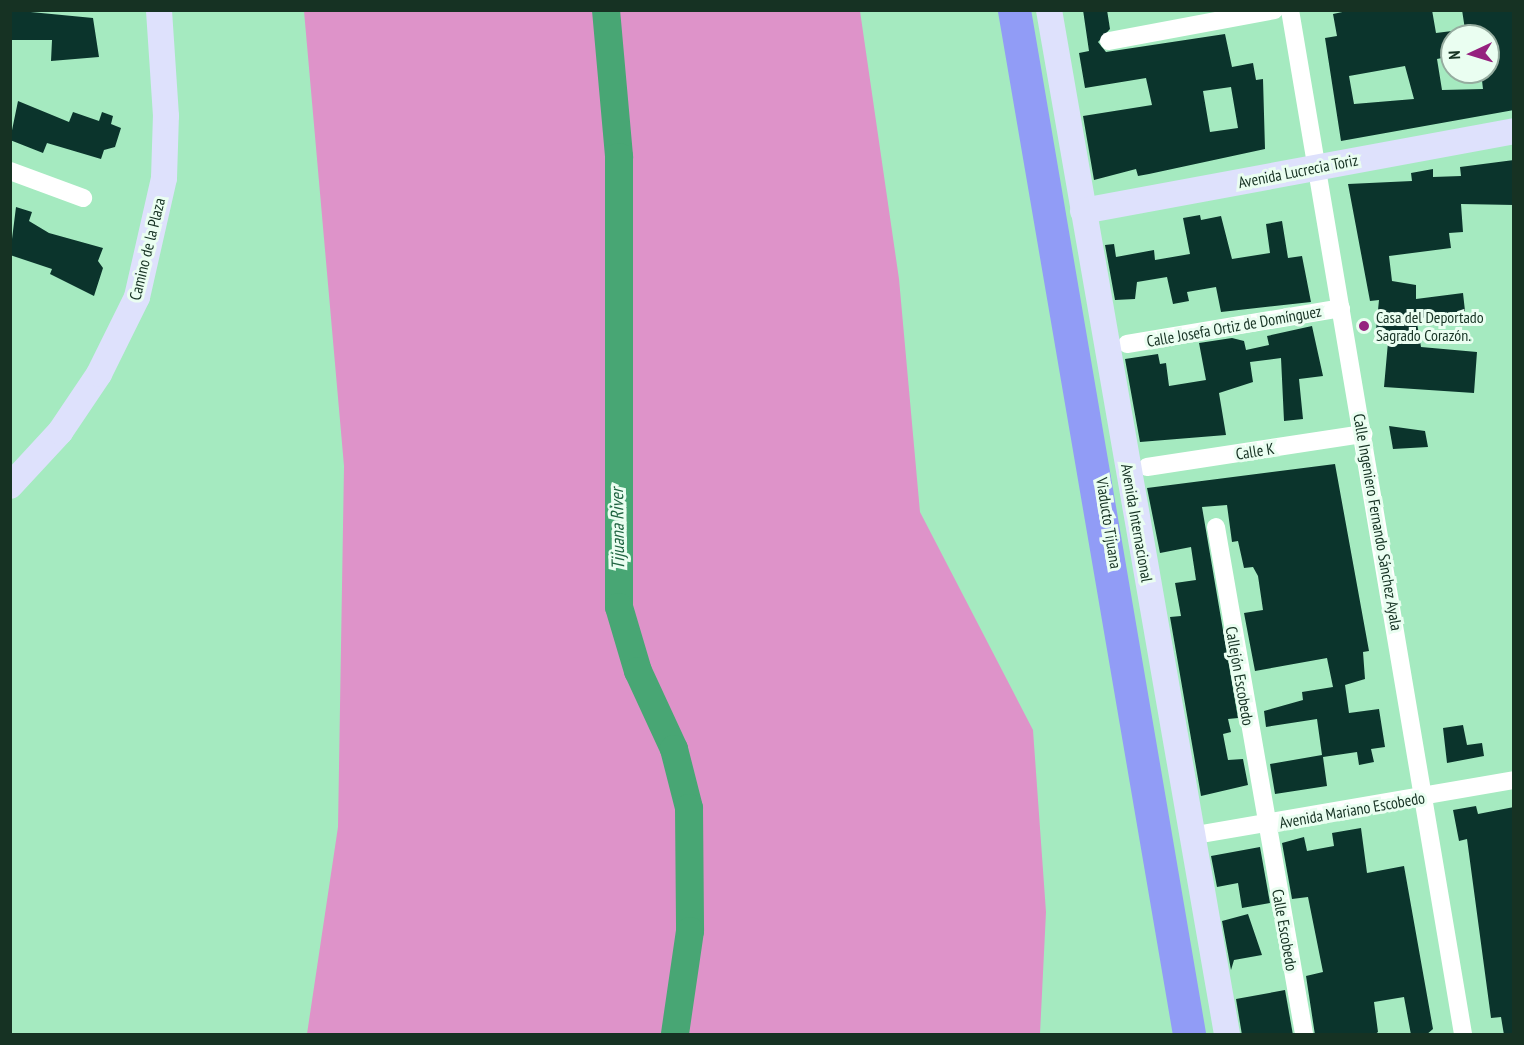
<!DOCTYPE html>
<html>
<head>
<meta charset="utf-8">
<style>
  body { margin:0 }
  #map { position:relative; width:1524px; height:1045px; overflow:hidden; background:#a5eac0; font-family:"PT Sans Narrow",sans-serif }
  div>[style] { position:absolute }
  .green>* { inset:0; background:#de93c9 }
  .river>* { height:28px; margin:-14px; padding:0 14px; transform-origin:14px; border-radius:14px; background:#48a674 }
  .building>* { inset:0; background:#0b342c }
  .street>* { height:18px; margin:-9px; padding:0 9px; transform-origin:9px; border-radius:9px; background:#fff }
  .secondary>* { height:26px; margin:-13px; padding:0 13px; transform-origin:13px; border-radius:13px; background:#dee1fc }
  .highway>* { height:33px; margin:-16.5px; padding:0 16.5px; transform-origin:16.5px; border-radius:16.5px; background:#919cf6 }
  .dots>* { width:16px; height:16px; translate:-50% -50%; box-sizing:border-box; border:3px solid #eafef1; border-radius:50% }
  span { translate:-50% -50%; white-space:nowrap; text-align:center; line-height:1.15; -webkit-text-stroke:6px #eafef1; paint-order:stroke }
  .street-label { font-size:16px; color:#163223 }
  .poi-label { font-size:16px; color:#163223 }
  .left { translate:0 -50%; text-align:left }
  .water-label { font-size:18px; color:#1f6340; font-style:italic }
  .frame { position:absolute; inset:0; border:12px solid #163223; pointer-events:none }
  .north { position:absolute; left:1440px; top:24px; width:60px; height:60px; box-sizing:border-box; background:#eafef1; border:2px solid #95ac9f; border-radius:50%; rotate:266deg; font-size:16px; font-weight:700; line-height:24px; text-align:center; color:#163223 }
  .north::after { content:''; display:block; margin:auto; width:21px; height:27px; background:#95217e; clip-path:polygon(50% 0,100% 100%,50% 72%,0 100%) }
</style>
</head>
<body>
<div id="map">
  <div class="green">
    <div style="clip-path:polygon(304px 11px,860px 11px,899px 279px,920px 512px,1033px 730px,1046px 912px,1040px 1034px,307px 1034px,338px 827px,344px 466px)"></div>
  </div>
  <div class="river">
    <div style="left:606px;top:10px;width:148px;rotate:84.9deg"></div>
    <div style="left:619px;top:157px;width:450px;rotate:90deg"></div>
    <div style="left:619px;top:607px;width:67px;rotate:73.5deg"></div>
    <div style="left:638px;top:671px;width:86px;rotate:65.2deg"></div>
    <div style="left:674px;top:749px;width:61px;rotate:75.7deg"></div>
    <div style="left:689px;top:808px;width:123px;rotate:89.5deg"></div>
    <div style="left:690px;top:931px;width:104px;rotate:98.3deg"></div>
  </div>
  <div class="building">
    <div style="clip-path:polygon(10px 10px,93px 18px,99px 57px,51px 61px,52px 40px,10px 40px)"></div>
    <div style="clip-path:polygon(evenodd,1083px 10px,1107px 10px,1110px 29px,1098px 42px,1106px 52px,1225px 34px,1232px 67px,1253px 63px,1256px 80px,1263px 79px,1265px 149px,1149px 174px,1138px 176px,1136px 169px,1094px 180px,1083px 116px,1152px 105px,1146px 78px,1085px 88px,1079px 53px,1089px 51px,1083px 10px,1231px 87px,1238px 128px,1210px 132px,1203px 91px,1231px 87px)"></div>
    <div style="clip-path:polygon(evenodd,1352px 10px,1432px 10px,1436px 33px,1452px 31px,1452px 56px,1437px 59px,1442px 90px,1483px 89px,1481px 72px,1488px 72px,1488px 36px,1466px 36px,1462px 10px,1514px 10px,1514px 110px,1341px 141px,1325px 38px,1337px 36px,1333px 14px,1352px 10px,1405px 66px,1414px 99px,1354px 104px,1349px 76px,1405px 66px)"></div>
    <div style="clip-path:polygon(18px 101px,69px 122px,73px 112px,99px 121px,102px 112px,113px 116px,111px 124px,121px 128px,115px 147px,104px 150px,101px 159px,47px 143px,43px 153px,10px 140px)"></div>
    <div style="clip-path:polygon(1514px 160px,1514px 205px,1461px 204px,1463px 232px,1449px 233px,1451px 248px,1389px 256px,1392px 281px,1416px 285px,1416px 299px,1463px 293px,1465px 311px,1417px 323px,1421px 347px,1477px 352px,1474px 393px,1384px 387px,1389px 331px,1376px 330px,1379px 300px,1370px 301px,1348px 184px,1412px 181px,1411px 173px,1433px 169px,1433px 177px,1461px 176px,1460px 167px)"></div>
    <div style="clip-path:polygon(16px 207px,32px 212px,29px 221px,49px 233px,103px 248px,98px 261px,103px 268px,94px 296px,50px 274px,52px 269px,10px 255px)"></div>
    <div style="clip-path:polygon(1200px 215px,1201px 220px,1221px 216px,1232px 259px,1270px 253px,1266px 224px,1282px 221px,1288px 258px,1302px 256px,1311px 302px,1221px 312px,1216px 287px,1187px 292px,1189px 301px,1173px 304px,1167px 277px,1137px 282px,1135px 299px,1115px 300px,1105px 245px,1114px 244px,1116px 257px,1154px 250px,1155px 260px,1190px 254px,1183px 218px)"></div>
    <div style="clip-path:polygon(1312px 326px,1323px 376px,1299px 379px,1303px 419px,1284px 421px,1281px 358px,1250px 362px,1253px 382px,1219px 393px,1226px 435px,1140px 442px,1125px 359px,1158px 354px,1160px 364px,1166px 363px,1169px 386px,1206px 380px,1199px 343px,1232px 338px,1244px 341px,1246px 350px,1269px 345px,1267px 336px)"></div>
    <div style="clip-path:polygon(1389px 426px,1425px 431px,1428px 447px,1393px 449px)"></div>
    <div style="clip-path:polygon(1335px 464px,1369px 651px,1363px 652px,1365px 679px,1345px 685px,1349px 713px,1379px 709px,1385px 747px,1371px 749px,1374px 762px,1359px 765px,1357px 752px,1323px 757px,1327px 786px,1275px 794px,1270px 764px,1322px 755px,1317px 719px,1266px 727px,1264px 711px,1303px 700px,1302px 692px,1333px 687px,1327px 658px,1255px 671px,1244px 613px,1263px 610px,1258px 576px,1253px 567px,1244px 568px,1238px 541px,1232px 542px,1227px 505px,1202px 507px,1238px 718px,1228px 719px,1231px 732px,1223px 734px,1228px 760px,1243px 759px,1248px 785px,1201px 796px,1170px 617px,1181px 616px,1175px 583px,1196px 580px,1191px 547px,1160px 553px,1147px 488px)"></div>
    <div style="clip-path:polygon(1463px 725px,1467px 745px,1482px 743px,1484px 756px,1447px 763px,1443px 728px)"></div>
    <div style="clip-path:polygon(1476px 806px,1478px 814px,1514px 807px,1514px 1035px,1504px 1035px,1501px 1017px,1491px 1018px,1467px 839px,1459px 841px,1453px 810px)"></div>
    <div style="clip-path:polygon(1361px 828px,1367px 873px,1404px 866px,1433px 1029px,1426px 1035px,1411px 1035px,1404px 997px,1374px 1002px,1378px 1032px,1374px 1035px,1315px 1035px,1306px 976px,1323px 972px,1308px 897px,1292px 899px,1282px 843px,1304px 837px,1307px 851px,1334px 846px,1332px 833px)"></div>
    <div style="clip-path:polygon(1260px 847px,1270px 903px,1242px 908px,1238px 883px,1217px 887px,1211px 856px)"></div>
    <div style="clip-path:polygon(1248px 914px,1262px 955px,1234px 960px,1231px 970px,1222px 921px)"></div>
    <div style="clip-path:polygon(1285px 990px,1293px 1035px,1242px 1035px,1236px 999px)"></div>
  </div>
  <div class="street">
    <div style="left:1290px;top:10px;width:1039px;rotate:80.41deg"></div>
    <div style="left:1109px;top:41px;width:168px;rotate:-10.6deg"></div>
    <div style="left:10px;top:171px;width:78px;rotate:20.3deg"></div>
    <div style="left:1127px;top:344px;width:217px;rotate:-9.5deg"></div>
    <div style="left:1147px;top:467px;width:219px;rotate:-8.7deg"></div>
    <div style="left:1216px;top:527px;width:515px;rotate:80.15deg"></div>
    <div style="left:1190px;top:836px;width:329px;rotate:-9.8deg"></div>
  </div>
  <div class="secondary">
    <div style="left:1049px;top:10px;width:1039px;rotate:80.14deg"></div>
    <div style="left:1083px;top:211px;width:438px;rotate:-10.5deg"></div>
    <div style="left:10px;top:486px;width:74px;rotate:-47.2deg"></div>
    <div style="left:60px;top:432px;width:70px;rotate:-56.1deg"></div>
    <div style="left:99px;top:374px;width:86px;rotate:-63.7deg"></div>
    <div style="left:137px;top:297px;width:122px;rotate:-77.2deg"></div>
    <div style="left:164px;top:178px;width:62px;rotate:-88.2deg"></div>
    <div style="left:166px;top:116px;width:106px;rotate:-93.8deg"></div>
  </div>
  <div class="highway">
    <div style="left:1014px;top:10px;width:1039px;rotate:80.3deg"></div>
  </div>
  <div class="dots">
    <div style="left:1364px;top:326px;background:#95217e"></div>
  </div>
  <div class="street-label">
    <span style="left:1298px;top:171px;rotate:-11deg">Avenida Lucrecia Toriz</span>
    <span style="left:147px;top:249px;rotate:-76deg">Camino de la Plaza</span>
    <span style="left:1234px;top:326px;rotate:-10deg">Calle Josefa Ortiz de Domínguez</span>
    <span style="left:1255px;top:451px;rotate:-9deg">Calle K</span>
    <span style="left:1378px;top:522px;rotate:80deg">Calle Ingeniero Fernando Sánchez Ayala</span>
    <span style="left:1109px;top:523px;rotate:81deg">Viaducto Tijuana</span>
    <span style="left:1137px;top:523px;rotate:80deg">Avenida Internacional</span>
    <span style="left:1240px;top:676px;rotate:80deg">Callejón Escobedo</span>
    <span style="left:1352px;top:810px;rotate:-10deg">Avenida Mariano Escobedo</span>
    <span style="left:1285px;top:930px;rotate:80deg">Calle Escobedo</span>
  </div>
  <div class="poi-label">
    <span class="left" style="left:1376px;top:326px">Casa del Deportado<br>Sagrado Corazón.</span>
  </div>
  <div class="water-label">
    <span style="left:618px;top:529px;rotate:-91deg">Tijuana River</span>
  </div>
  <div class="frame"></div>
  <div class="north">N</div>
</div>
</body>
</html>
